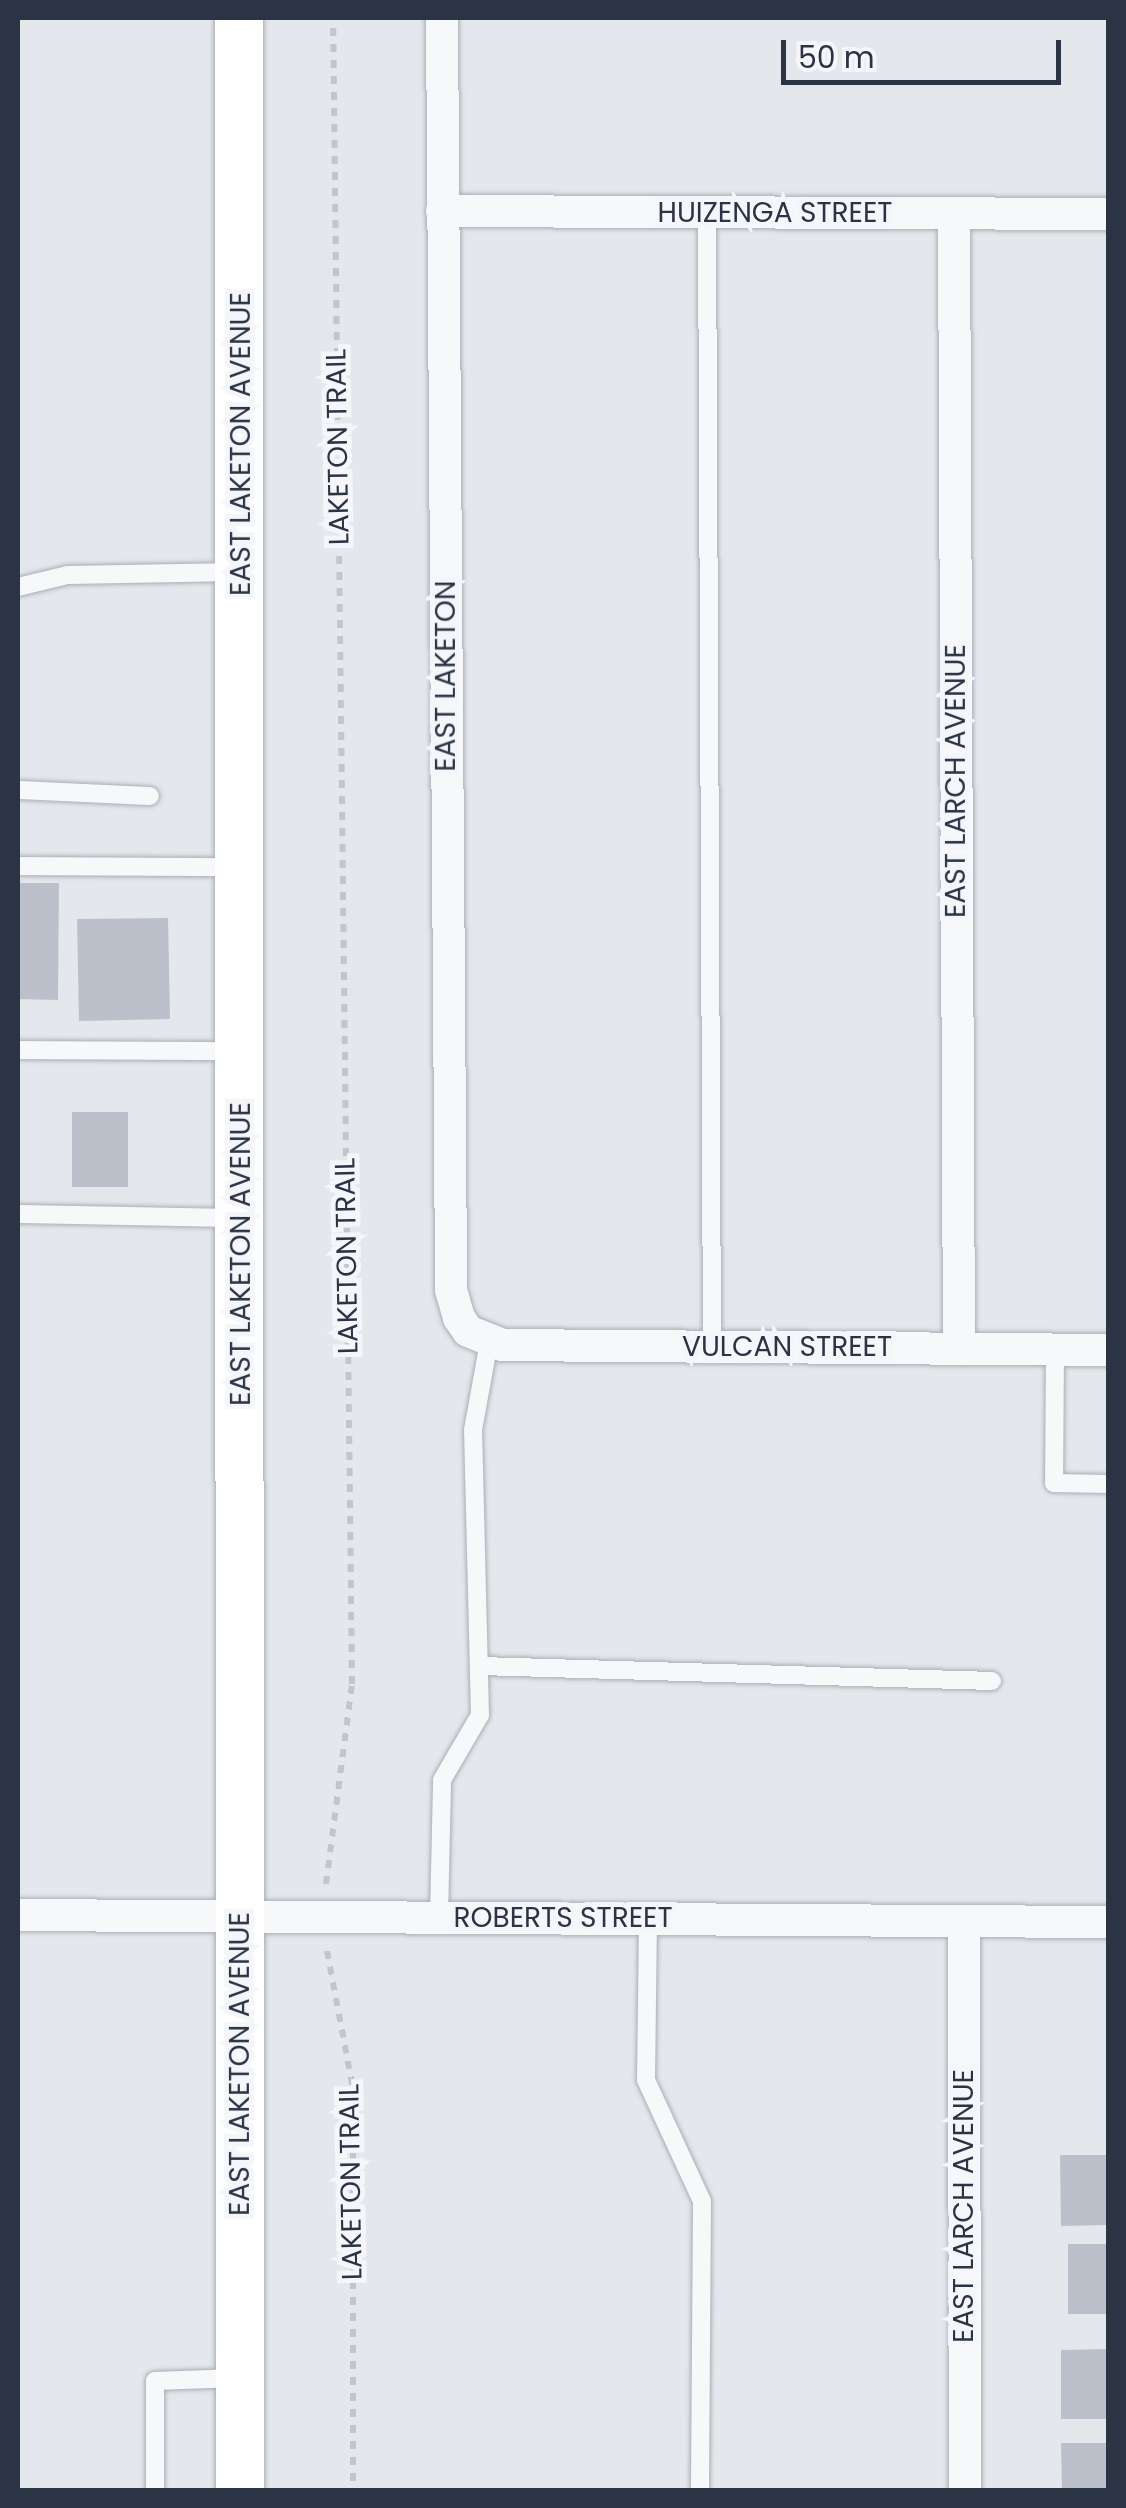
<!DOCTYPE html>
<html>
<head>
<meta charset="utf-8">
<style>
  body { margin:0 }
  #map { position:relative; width:1126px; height:2508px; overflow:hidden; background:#e4e7ec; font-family:Poppins,sans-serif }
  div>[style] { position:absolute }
  .building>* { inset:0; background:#bbc0ca }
  .path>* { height:6px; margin-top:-3px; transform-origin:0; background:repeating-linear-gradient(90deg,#c2c5cb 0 8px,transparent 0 16px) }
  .roads { filter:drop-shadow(0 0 2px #a9aeb7) drop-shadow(0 0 2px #a9aeb7) }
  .lane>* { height:18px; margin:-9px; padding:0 9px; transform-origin:9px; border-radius:9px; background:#f7f8fa }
  .street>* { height:32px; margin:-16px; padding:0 16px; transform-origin:16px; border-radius:16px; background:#f7f8fa }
  .secondary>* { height:48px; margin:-24px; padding:0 24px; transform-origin:24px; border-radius:24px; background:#fff }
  span { translate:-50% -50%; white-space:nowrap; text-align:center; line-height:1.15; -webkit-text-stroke:10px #f4f6f9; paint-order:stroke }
  .street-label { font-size:28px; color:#2b3445 }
  .frame { position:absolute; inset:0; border:20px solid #2b3445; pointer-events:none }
  .scale { position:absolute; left:781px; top:40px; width:280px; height:45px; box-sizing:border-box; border:5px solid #2b3445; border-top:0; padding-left:12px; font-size:30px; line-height:35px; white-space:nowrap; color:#2b3445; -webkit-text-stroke:8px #f4f6f9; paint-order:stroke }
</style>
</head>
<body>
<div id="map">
  <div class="building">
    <div style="clip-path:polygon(18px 883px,59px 883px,58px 1000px,18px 999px)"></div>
    <div style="clip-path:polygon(168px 918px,170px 1019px,79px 1021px,77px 919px)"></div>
    <div style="clip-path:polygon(72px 1112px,128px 1112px,128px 1187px,72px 1187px)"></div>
    <div style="clip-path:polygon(1060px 2155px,1108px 2155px,1108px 2225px,1061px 2226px)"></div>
    <div style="clip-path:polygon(1068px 2244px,1108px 2244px,1108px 2314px,1068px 2314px)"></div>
    <div style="clip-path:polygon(1108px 2349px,1108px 2419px,1061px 2419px,1061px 2350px)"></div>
    <div style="clip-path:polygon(1061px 2443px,1108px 2443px,1108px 2490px,1062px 2490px)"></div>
  </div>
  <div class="path">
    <div style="left:326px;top:1884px;width:202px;rotate:-82.6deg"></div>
    <div style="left:352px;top:1684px;width:1666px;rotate:-90.65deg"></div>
    <div style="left:327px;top:1951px;width:140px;rotate:79.3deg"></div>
    <div style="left:353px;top:2089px;width:401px;rotate:90deg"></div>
  </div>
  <div class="roads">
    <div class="lane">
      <div style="left:707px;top:212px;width:1134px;rotate:89.75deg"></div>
      <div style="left:18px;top:587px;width:51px;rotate:-13.5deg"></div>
      <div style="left:68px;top:575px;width:168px;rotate:-1deg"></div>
      <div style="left:18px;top:790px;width:132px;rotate:2.6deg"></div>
      <div style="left:18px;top:866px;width:218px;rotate:0.3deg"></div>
      <div style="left:18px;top:1050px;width:219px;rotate:0.3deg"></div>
      <div style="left:18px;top:1214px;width:218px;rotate:1.1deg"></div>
      <div style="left:1055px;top:1350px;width:133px;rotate:90.4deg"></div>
      <div style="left:1054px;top:1483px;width:54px;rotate:1.1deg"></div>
      <div style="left:479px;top:1666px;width:513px;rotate:1.67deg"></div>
      <div style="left:439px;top:1917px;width:137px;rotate:-88.7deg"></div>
      <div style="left:442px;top:1780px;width:75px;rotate:-59.7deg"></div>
      <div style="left:480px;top:1715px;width:285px;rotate:-91.4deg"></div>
      <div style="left:473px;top:1430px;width:89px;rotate:-79.7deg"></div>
      <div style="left:648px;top:1919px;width:161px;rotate:90.7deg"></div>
      <div style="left:646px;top:2080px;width:133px;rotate:65.2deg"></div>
      <div style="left:702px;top:2201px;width:289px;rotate:90.4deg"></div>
      <div style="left:155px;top:2490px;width:109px;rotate:-90deg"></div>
      <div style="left:155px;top:2381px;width:83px;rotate:-2.1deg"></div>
    </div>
    <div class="street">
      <div style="left:442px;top:18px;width:1272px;rotate:89.59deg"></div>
      <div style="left:451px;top:1290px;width:29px;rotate:74deg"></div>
      <div style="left:459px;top:1318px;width:16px;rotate:55deg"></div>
      <div style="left:468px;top:1331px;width:37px;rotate:22deg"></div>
      <div style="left:502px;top:1345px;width:606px;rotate:0.47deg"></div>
      <div style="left:442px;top:211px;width:666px;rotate:0.26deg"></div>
      <div style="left:954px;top:213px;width:1135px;rotate:89.75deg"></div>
      <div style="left:18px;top:1915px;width:1090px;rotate:0.37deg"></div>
      <div style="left:964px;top:1921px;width:569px;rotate:89.9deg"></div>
    </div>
    <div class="secondary">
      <div style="left:239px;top:18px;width:2472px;rotate:89.98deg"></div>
    </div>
  </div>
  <div class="street-label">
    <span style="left:775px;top:213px">HUIZENGA STREET</span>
    <span style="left:241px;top:444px;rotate:-90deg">EAST LAKETON AVENUE</span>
    <span style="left:338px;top:447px;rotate:-91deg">LAKETON TRAIL</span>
    <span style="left:446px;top:676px;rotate:-90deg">EAST LAKETON</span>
    <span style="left:956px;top:781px;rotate:-90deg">EAST LARCH AVENUE</span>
    <span style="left:241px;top:1254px;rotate:-90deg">EAST LAKETON AVENUE</span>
    <span style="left:347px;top:1256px;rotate:-91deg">LAKETON TRAIL</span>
    <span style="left:787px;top:1347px">VULCAN STREET</span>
    <span style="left:563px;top:1918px">ROBERTS STREET</span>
    <span style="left:240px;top:2064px;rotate:-90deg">EAST LAKETON AVENUE</span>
    <span style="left:351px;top:2182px;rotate:-91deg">LAKETON TRAIL</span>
    <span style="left:964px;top:2206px;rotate:-90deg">EAST LARCH AVENUE</span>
  </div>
  <div class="frame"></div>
  <div class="scale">50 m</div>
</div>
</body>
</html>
